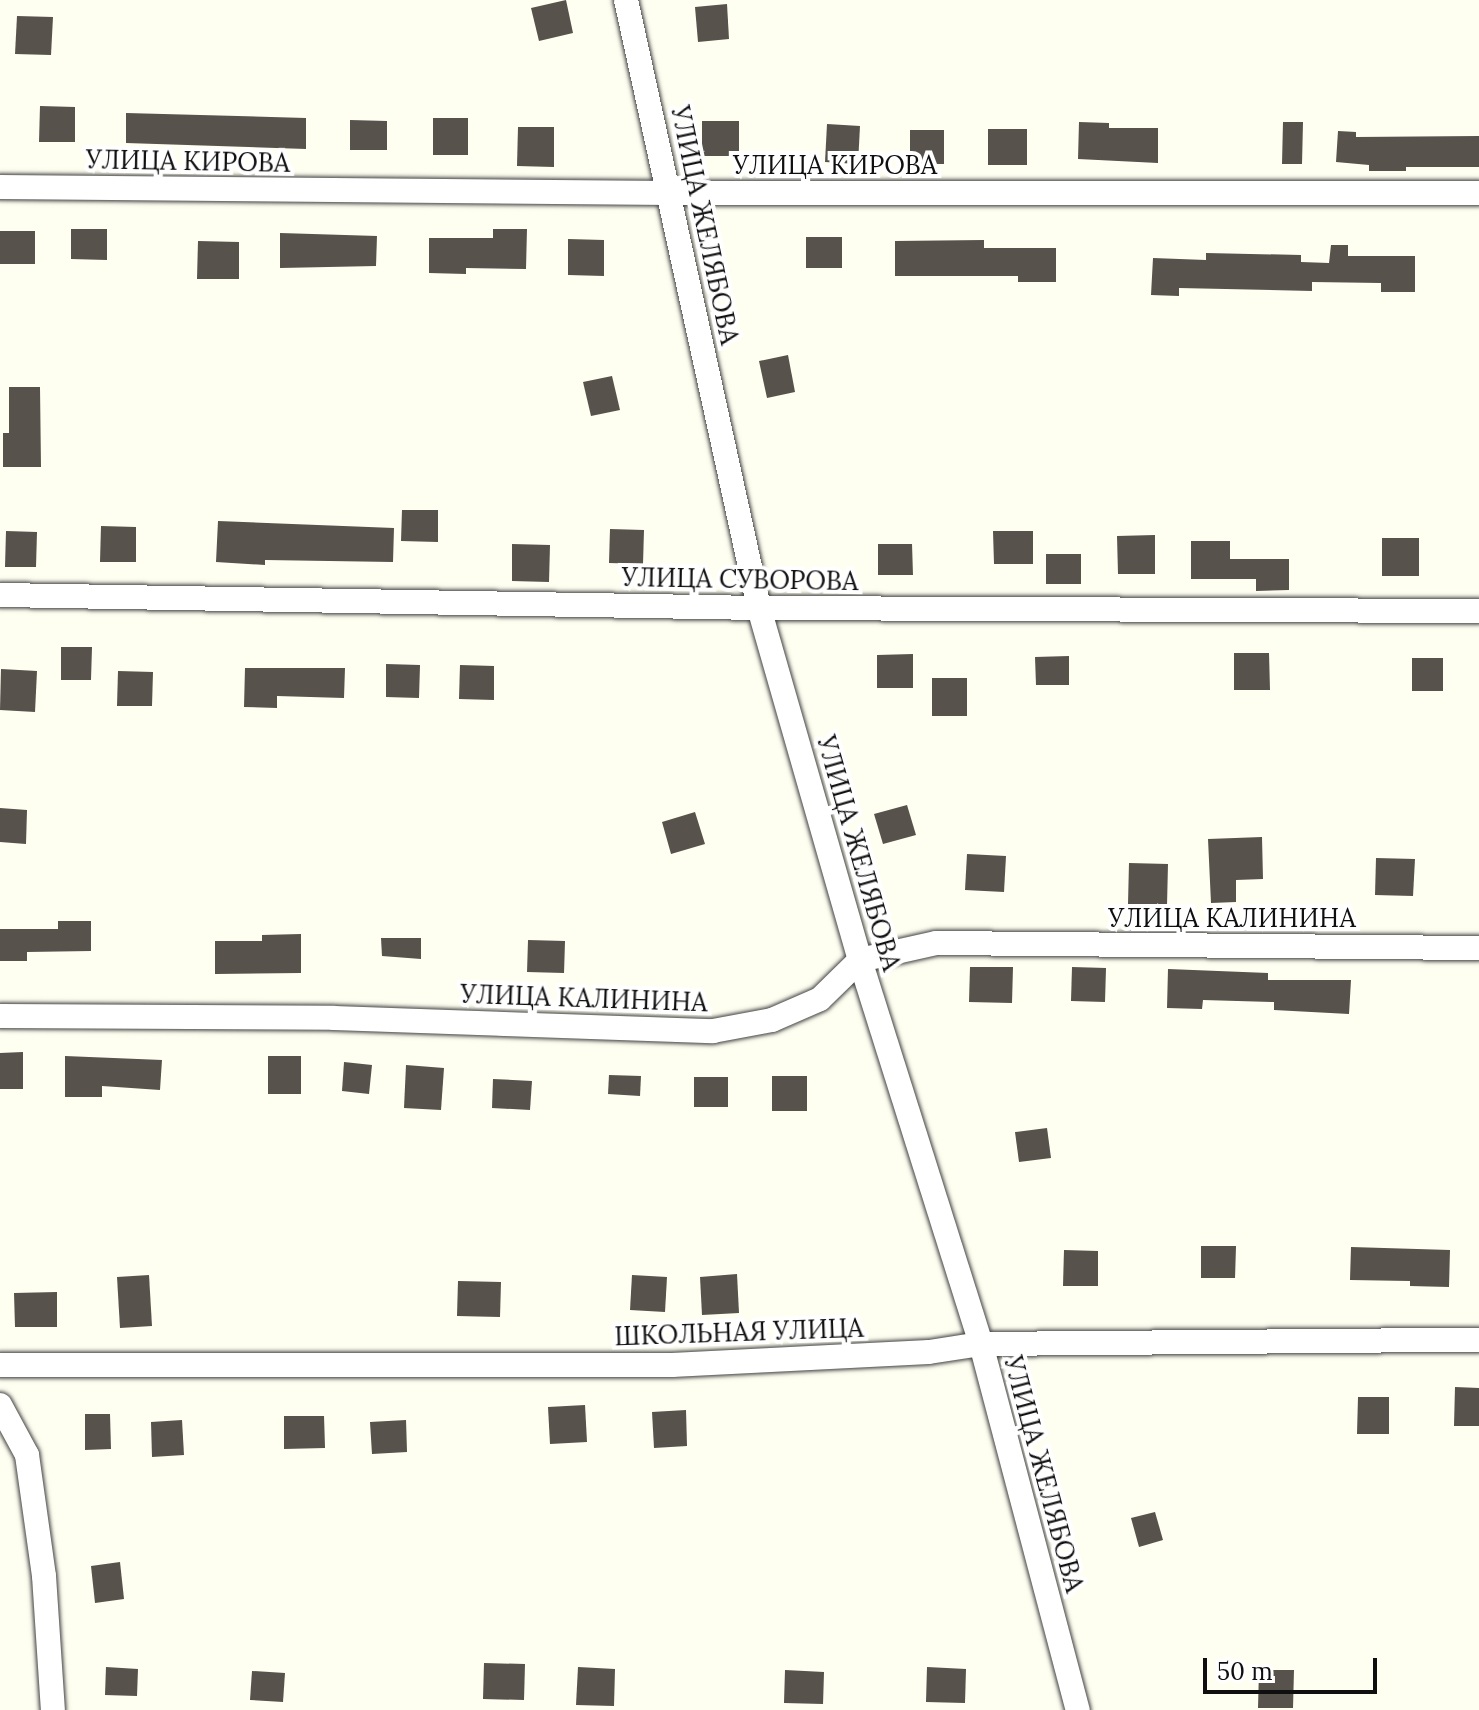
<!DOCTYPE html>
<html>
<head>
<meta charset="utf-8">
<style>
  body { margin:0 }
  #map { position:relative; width:1479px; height:1710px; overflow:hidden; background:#fefef1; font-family:Lora,serif }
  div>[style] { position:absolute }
  .building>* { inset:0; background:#57524c }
  .roads { filter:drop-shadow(0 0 2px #424242) drop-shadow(0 0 2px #424242) }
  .minor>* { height:24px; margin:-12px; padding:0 12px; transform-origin:12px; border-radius:12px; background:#fff }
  span { translate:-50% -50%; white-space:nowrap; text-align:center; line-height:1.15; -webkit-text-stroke:8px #fff; paint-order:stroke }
  .street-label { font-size:26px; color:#0f0f0f }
  .scale { position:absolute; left:1203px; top:1658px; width:174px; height:36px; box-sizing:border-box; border:4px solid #0f0f0f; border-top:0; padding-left:10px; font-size:24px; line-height:28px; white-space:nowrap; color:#0f0f0f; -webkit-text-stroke:6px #fff; paint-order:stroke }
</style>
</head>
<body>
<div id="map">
  <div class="building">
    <div style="clip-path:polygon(566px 0,573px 33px,539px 41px,531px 8px)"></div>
    <div style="clip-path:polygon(727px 4px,729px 39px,698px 42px,695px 7px)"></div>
    <div style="clip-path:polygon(17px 16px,53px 17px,51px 55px,15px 54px)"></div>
    <div style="clip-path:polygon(40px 106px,75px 107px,75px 142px,39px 142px)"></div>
    <div style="clip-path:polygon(126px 113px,306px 118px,306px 149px,126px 143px)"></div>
    <div style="clip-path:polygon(433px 118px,468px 118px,468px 155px,433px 155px)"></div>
    <div style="clip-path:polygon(350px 120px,387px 121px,387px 150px,350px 150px)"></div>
    <div style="clip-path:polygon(702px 121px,739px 121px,739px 156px,702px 156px)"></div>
    <div style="clip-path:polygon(1079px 122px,1109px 123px,1109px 128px,1158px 128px,1158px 163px,1078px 159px)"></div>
    <div style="clip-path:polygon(1283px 122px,1303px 122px,1302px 164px,1282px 164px)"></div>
    <div style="clip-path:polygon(827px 124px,860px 126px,858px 164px,825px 162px)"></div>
    <div style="clip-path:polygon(518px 127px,554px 127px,554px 167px,517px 166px)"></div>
    <div style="clip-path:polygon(988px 129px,1027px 129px,1027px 165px,988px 165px)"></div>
    <div style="clip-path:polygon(910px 130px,944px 130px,944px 164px,910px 164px)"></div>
    <div style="clip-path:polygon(1338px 131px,1356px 132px,1356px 137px,1479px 136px,1479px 167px,1406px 167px,1406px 171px,1369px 171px,1369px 165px,1336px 162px)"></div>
    <div style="clip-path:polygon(71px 229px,107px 229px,107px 260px,71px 259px)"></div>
    <div style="clip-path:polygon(493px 229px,527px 229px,526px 269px,466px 268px,466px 274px,429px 273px,429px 238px,493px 238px)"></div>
    <div style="clip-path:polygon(0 231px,35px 231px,35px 264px,0 264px)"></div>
    <div style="clip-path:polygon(280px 233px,377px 236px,376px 266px,280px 268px)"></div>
    <div style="clip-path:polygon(806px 237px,842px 237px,842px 268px,806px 268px)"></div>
    <div style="clip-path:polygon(568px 239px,604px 240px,604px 276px,568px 275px)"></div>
    <div style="clip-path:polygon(984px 240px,984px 248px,1056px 248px,1056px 282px,1018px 282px,1018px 276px,895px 276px,895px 241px)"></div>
    <div style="clip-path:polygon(198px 241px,239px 242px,239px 279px,197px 279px)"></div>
    <div style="clip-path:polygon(1331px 245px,1348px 245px,1348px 256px,1415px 256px,1415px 292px,1381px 292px,1381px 283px,1312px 282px,1312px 291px,1179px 288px,1179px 296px,1151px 295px,1153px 258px,1206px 260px,1206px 253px,1301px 255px,1301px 262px,1329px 263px)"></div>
    <div style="clip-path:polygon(788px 355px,795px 392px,767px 398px,759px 361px)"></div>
    <div style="clip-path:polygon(612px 376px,620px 410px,591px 416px,583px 382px)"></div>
    <div style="clip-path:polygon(9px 387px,40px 387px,41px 467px,3px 467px,3px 433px,9px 433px)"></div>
    <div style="clip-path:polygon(402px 510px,438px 510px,438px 542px,401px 541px)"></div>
    <div style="clip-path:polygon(218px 521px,394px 528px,393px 562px,265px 560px,265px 565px,216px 562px)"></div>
    <div style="clip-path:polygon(101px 526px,136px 527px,136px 562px,100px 562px)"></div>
    <div style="clip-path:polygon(610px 529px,644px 530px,643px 564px,609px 563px)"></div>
    <div style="clip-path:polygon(6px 531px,37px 532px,36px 567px,5px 567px)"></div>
    <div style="clip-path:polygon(993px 531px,1033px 531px,1033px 564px,994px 564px)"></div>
    <div style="clip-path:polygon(1155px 535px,1155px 574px,1118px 574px,1117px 536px)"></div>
    <div style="clip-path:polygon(1382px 538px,1419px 538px,1419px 576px,1382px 576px)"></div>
    <div style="clip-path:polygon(1191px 541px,1230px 541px,1230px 559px,1289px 559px,1289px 590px,1256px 591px,1256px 579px,1191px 579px)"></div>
    <div style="clip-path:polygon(512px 544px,550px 545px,549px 582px,512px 581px)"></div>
    <div style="clip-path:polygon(878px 544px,912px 544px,913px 575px,878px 575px)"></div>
    <div style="clip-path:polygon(1046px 554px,1081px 554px,1081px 584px,1046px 584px)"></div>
    <div style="clip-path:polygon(61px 647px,92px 647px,91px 680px,61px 680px)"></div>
    <div style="clip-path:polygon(1234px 653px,1269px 653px,1270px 690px,1234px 690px)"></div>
    <div style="clip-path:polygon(913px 654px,913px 688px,877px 688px,877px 655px)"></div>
    <div style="clip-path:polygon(1069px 656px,1069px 685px,1036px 685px,1035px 657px)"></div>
    <div style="clip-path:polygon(1412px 658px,1443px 658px,1443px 691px,1412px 691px)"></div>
    <div style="clip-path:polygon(386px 664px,420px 665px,419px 698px,386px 697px)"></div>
    <div style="clip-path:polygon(460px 665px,494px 666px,494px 700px,459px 699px)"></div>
    <div style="clip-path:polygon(245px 668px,345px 668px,344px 698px,277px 696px,277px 708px,244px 707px)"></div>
    <div style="clip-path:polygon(1px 669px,37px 671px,35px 712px,0 710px)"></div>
    <div style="clip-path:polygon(118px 671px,153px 672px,152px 706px,117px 706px)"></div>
    <div style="clip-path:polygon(932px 678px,967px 678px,967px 716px,932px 716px)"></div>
    <div style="clip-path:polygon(907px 805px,916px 835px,883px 844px,874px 814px)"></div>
    <div style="clip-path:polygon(0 808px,27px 810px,26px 844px,0 842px)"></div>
    <div style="clip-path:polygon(695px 812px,705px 844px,671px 854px,662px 822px)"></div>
    <div style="clip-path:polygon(1262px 837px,1263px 879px,1236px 880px,1236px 902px,1211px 903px,1208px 839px)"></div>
    <div style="clip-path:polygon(967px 854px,1006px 856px,1004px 892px,965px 890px)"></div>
    <div style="clip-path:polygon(1376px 858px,1415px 859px,1413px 896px,1375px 895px)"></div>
    <div style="clip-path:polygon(1129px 863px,1168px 864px,1167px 905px,1128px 904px)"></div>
    <div style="clip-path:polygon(58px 921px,91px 921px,91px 951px,27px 952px,27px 961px,0 961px,0 929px,58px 929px)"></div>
    <div style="clip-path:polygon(301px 934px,301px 973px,215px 974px,215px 941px,262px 941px,262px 935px)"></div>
    <div style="clip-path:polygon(381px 938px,421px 938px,421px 959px,382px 956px)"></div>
    <div style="clip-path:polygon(528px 940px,565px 941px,564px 973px,527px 972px)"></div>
    <div style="clip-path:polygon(970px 967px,1013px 967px,1012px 1003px,969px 1002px)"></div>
    <div style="clip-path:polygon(1072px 967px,1106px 968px,1105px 1002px,1071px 1001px)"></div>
    <div style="clip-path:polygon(1168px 969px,1268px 973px,1268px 980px,1351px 980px,1349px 1014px,1274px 1010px,1274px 1002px,1203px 1000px,1202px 1009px,1167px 1008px)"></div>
    <div style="clip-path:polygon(23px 1052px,23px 1089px,0 1089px,0 1053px)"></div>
    <div style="clip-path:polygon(65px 1056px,162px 1060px,160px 1090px,102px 1086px,102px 1097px,65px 1097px)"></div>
    <div style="clip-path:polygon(268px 1056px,301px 1056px,301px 1094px,268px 1094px)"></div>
    <div style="clip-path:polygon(344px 1062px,372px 1065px,369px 1094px,342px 1091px)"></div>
    <div style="clip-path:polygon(406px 1065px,444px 1068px,441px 1110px,404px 1108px)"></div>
    <div style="clip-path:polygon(609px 1075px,641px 1076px,640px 1096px,608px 1094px)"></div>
    <div style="clip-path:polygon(772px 1076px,807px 1076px,807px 1111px,772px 1111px)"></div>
    <div style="clip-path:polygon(694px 1077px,728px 1077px,728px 1107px,694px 1107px)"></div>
    <div style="clip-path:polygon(493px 1079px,532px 1081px,530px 1110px,492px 1108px)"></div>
    <div style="clip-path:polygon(1047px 1128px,1051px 1158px,1019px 1162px,1015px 1132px)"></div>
    <div style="clip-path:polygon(1201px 1246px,1236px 1246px,1235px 1278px,1201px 1278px)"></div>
    <div style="clip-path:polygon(1351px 1247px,1450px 1250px,1449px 1287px,1410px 1286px,1410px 1281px,1350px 1280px)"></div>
    <div style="clip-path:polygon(1064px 1250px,1098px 1251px,1098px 1286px,1063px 1286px)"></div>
    <div style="clip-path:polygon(737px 1274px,739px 1313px,702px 1315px,700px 1277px)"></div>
    <div style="clip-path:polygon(149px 1275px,152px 1326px,120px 1328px,117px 1277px)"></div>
    <div style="clip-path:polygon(632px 1275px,667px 1277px,665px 1312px,630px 1310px)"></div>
    <div style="clip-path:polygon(458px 1281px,501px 1282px,500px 1317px,457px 1316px)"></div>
    <div style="clip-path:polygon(57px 1292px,57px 1327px,15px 1327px,14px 1293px)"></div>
    <div style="clip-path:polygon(1455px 1387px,1479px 1388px,1479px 1426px,1454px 1426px)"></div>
    <div style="clip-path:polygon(1358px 1397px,1389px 1397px,1389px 1434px,1357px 1434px)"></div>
    <div style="clip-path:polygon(585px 1405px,587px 1442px,550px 1444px,548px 1407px)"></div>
    <div style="clip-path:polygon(686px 1410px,687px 1446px,654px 1448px,652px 1412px)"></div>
    <div style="clip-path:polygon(85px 1414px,110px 1414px,111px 1449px,85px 1450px)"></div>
    <div style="clip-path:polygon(284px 1416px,324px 1416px,325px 1448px,284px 1449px)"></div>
    <div style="clip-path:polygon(182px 1420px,184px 1455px,152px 1457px,151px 1422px)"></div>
    <div style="clip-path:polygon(406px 1420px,407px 1452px,372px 1454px,370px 1422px)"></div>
    <div style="clip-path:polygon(1155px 1512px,1163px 1540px,1139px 1547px,1131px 1518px)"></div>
    <div style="clip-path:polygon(120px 1562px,124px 1599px,95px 1603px,91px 1566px)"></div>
    <div style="clip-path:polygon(484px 1663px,525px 1664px,524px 1700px,483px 1699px)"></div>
    <div style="clip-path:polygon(106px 1667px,138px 1669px,137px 1696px,105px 1695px)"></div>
    <div style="clip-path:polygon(578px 1667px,615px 1669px,614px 1706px,576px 1705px)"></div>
    <div style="clip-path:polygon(927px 1667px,966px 1669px,965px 1703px,926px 1702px)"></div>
    <div style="clip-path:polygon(785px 1670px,824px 1672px,823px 1704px,784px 1703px)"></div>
    <div style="clip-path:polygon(1259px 1670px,1294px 1670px,1293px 1708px,1258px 1708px)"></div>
    <div style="clip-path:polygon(252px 1671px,285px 1673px,283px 1702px,250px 1700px)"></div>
  </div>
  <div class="roads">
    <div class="minor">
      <div style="left:626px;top:0;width:622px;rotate:77.66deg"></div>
      <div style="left:759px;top:608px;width:366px;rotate:74deg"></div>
      <div style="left:860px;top:960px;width:403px;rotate:72.5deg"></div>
      <div style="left:981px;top:1344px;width:379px;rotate:75.2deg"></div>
      <div style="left:0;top:187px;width:670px;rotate:0.51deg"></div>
      <div style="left:670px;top:193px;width:809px"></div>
      <div style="left:0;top:595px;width:759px;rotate:0.98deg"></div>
      <div style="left:759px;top:608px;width:720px;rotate:0.24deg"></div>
      <div style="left:0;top:1016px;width:334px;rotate:0.3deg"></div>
      <div style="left:334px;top:1018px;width:379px;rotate:2deg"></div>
      <div style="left:713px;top:1031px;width:60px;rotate:-10.6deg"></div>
      <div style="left:772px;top:1020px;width:52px;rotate:-23.6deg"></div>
      <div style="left:820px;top:999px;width:56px;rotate:-44.3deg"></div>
      <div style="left:860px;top:960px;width:78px;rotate:-12.6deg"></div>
      <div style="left:936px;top:943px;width:543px;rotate:0.53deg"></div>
      <div style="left:0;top:1365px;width:672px"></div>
      <div style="left:672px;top:1365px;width:257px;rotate:-2.9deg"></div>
      <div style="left:929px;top:1352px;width:53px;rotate:-8.7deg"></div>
      <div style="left:981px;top:1344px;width:498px;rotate:-0.5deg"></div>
      <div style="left:0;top:1405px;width:57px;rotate:61.6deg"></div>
      <div style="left:27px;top:1455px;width:122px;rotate:82deg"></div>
      <div style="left:44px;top:1576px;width:134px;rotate:86.2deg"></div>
    </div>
  </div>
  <div class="street-label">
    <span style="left:188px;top:161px;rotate:1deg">УЛИЦА КИРОВА</span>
    <span style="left:835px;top:165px">УЛИЦА КИРОВА</span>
    <span style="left:705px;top:225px;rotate:78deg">УЛИЦА ЖЕЛЯБОВА</span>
    <span style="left:740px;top:579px;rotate:1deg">УЛИЦА СУВОРОВА</span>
    <span style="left:859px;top:853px;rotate:74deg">УЛИЦА ЖЕЛЯБОВА</span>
    <span style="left:1232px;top:918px">УЛИЦА КАЛИНИНА</span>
    <span style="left:584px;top:998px;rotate:2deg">УЛИЦА КАЛИНИНА</span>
    <span style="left:739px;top:1332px;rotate:-2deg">ШКОЛЬНАЯ УЛИЦА</span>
    <span style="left:1044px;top:1474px;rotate:75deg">УЛИЦА ЖЕЛЯБОВА</span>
  </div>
  <div class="scale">50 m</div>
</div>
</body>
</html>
